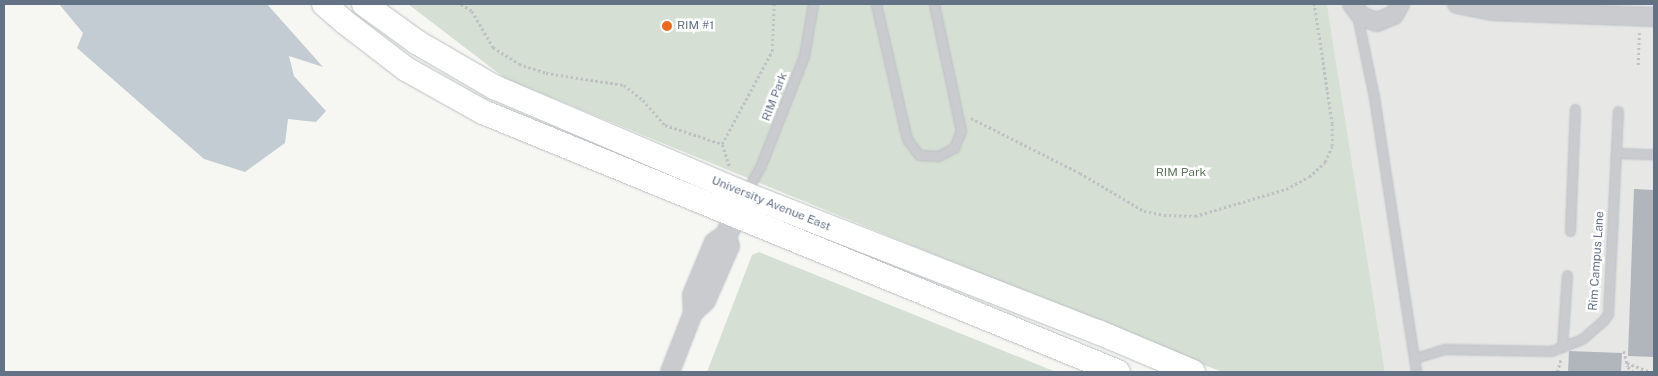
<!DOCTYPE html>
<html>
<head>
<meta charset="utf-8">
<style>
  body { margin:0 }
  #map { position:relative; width:1658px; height:376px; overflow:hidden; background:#f6f7f3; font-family:"Public Sans",sans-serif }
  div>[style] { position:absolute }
  .built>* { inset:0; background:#e7e8e6 }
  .green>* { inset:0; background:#d6dfd4 }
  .water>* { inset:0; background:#c4ccd3 }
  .building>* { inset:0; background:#b1b6bd }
  .path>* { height:2.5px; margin-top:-1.25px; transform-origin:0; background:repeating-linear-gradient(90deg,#c0c1c4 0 2.5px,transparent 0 5px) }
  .roads { filter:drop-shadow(0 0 1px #bbbec3) drop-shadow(0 0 1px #bbbec3) }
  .service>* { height:9px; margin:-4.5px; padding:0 4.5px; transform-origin:4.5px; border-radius:4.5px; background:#c9cbcf }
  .minor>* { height:18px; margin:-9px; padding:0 9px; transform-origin:9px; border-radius:9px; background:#c9cbcf }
  .tertiary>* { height:21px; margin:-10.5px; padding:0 10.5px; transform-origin:10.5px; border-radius:10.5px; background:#c9cbcf }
  .secondary>* { height:24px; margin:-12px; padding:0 12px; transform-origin:12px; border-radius:12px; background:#fff }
  .dots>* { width:14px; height:14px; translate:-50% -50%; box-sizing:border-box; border:2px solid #fff; border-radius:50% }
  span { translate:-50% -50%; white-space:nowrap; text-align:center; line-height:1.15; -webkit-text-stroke:5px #fff; paint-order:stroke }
  .poi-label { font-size:12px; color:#647286 }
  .left { translate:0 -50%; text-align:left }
  .street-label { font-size:12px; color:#647286 }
  .park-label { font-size:12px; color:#61785f }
  .frame { position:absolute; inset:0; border:5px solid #647286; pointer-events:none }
</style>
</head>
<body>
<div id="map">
  <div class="built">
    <div style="clip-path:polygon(1327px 4px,1654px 4px,1654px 372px,1385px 372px)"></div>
  </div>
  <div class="green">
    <div style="clip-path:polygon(408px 4px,1327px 4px,1385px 372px,1223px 372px,1201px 364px,506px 79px)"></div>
    <div style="clip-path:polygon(759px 252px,1056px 372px,707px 372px,752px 255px)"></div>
  </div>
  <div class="water">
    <div style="clip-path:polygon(59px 4px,267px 4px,323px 67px,289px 56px,294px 76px,326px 111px,316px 122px,288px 119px,285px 143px,245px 172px,204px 159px,77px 48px,83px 33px)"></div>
  </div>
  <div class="building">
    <div style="clip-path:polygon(1634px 189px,1654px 190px,1654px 357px,1628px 356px)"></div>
    <div style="clip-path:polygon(1569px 351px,1622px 353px,1621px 372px,1568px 372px)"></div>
  </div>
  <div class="path">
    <div style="left:461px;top:4px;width:13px;rotate:32deg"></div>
    <div style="left:472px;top:11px;width:42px;rotate:59.7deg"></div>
    <div style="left:493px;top:47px;width:31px;rotate:33deg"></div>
    <div style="left:519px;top:64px;width:28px;rotate:18deg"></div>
    <div style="left:546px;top:73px;width:79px;rotate:8.7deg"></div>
    <div style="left:624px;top:85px;width:24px;rotate:38deg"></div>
    <div style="left:643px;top:100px;width:33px;rotate:49deg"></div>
    <div style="left:665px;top:125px;width:60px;rotate:18.4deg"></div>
    <div style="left:1638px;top:65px;width:34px;rotate:-88deg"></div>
    <div style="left:971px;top:118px;width:122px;rotate:26.8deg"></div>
    <div style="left:1080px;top:173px;width:74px;rotate:30.7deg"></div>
    <div style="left:1144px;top:211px;width:20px;rotate:11deg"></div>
    <div style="left:1164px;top:215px;width:31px;rotate:2deg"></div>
    <div style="left:1195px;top:216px;width:95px;rotate:-16.5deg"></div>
    <div style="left:1286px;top:189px;width:26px;rotate:-28deg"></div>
    <div style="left:1309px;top:177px;width:22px;rotate:-43deg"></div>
    <div style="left:1325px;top:162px;width:17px;rotate:-66deg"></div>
    <div style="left:1332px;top:146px;width:22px;rotate:-90deg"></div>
    <div style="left:1332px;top:124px;width:121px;rotate:-98.5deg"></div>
    <div style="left:729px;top:166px;width:23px;rotate:-108deg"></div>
    <div style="left:722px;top:144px;width:106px;rotate:-61.7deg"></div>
    <div style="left:772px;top:51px;width:47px;rotate:-87.6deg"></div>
    <div style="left:1624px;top:351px;width:16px;rotate:76deg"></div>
    <div style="left:1628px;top:367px;width:7px;rotate:45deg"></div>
    <div style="left:1627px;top:363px;width:25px;rotate:21deg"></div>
    <div style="left:1557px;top:372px;width:14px;rotate:-73deg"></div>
  </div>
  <div class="roads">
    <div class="service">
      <div style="left:876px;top:4px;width:139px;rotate:77.1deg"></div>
      <div style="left:907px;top:139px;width:20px;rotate:53deg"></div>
      <div style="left:919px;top:155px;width:19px;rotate:3deg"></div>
      <div style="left:938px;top:156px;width:18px;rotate:-27deg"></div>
      <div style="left:954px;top:148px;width:18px;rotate:-68deg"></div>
      <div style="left:961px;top:131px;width:130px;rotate:-102deg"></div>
      <div style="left:1357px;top:15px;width:84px;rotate:78.3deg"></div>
      <div style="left:1374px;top:97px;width:278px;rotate:81.3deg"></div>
      <div style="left:1616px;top:153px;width:38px;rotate:2deg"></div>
      <div style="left:745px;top:194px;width:33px;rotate:-61deg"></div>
      <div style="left:761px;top:165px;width:117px;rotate:-68.5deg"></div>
      <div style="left:804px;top:56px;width:53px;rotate:-80.2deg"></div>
      <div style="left:1570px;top:231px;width:122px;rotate:-87.7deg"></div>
      <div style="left:1562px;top:347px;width:72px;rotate:-86deg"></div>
      <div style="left:1415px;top:358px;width:30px;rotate:-17deg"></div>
      <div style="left:1444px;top:349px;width:107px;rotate:1.1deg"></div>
      <div style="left:1551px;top:351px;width:33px;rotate:-21deg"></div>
      <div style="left:1582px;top:339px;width:28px;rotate:-41deg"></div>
      <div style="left:1603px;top:321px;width:9px;rotate:-54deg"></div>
      <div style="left:1608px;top:314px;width:203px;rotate:-87.2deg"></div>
    </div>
    <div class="minor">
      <div style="left:1352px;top:4px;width:15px;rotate:53deg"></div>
      <div style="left:1361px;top:16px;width:17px;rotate:21deg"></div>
      <div style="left:1377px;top:22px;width:18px;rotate:-22deg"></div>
      <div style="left:1394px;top:15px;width:13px;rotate:-61deg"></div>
      <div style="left:1457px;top:4px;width:36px;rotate:11deg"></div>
      <div style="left:1492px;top:11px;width:162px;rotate:2.1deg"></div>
      <div style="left:670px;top:372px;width:63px;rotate:-68.7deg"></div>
      <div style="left:693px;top:313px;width:18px;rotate:-93deg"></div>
      <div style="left:692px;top:295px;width:57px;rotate:-67.5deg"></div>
      <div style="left:714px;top:242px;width:14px;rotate:-34deg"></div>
      <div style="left:726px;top:234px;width:13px;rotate:72deg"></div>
      <div style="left:730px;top:246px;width:60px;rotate:113.6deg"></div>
      <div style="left:706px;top:301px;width:18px;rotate:137deg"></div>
    </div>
    <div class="tertiary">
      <div style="left:726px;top:234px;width:38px;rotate:-65deg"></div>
    </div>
    <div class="secondary">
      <div style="left:324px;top:4px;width:29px;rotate:41deg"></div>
      <div style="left:346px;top:23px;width:76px;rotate:37.5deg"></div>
      <div style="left:406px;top:69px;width:88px;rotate:29.2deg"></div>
      <div style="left:483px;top:112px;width:686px;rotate:22.27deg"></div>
      <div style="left:364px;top:4px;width:67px;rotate:35.8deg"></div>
      <div style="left:418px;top:43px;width:88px;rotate:30.1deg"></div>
      <div style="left:494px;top:87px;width:273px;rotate:23.1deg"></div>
      <div style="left:745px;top:194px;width:379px;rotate:21.4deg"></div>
      <div style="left:1098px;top:332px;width:103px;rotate:22.8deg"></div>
    </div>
  </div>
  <div class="dots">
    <div style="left:667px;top:26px;background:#ee691c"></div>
  </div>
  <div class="poi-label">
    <span class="left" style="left:677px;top:26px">RIM #1</span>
  </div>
  <div class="street-label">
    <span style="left:775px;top:97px;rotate:-69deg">RIM Park</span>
    <span style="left:771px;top:204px;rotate:22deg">University Avenue East</span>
    <span style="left:1597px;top:261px;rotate:-86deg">Rim Campus Lane</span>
  </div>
  <div class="park-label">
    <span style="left:1181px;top:173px">RIM Park</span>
  </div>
  <div class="frame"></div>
</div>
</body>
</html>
